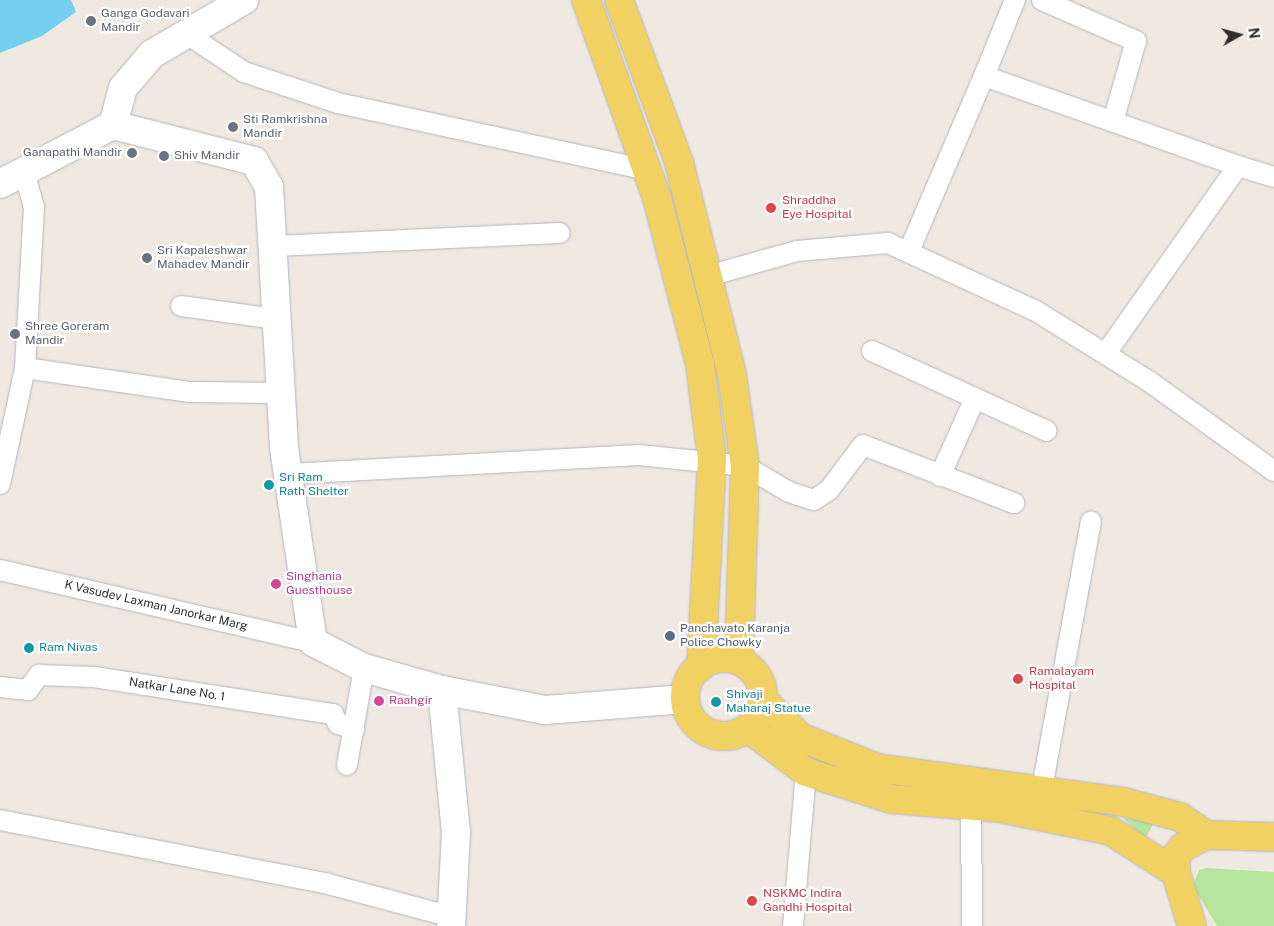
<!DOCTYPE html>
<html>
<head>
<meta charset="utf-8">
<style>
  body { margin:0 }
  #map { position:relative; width:1274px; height:926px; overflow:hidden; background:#efe9e1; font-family:"Public Sans",sans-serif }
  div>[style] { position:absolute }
  .green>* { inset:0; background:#b6e59e }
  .water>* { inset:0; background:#75cff0 }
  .roads { filter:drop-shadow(0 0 1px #b4b7c1) drop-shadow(0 0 1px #b4b7c1) }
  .street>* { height:20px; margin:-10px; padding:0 10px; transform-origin:10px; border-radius:10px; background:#fff }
  .secondary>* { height:28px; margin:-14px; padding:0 14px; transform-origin:14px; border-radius:14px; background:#fff }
  .primary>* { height:28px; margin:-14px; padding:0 14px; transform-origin:14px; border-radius:14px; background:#f2d163 }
  .primary>.ring { margin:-14px; padding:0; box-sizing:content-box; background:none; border:28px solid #f2d163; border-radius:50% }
  .dots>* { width:14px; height:14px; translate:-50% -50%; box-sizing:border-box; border:2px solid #fff; border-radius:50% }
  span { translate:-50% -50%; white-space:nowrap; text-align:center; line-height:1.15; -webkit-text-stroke:4.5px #fff; paint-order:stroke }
  .worship-label { font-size:12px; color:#5b616d }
  .left { translate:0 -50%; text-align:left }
  .right { translate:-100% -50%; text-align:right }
  .health-label { font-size:12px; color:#be3a42 }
  .culture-label { font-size:12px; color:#0d838f }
  .hotel-label { font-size:12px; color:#b23c85 }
  .street-label { font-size:12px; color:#2e2e2e }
  .service-label { font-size:12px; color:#4e5e75 }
  .north { position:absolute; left:1214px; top:10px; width:50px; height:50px; -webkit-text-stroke:4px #fff; paint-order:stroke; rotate:83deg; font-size:14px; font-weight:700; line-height:20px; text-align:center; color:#2e2e2e }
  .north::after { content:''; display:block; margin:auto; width:18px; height:22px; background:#2e2e2e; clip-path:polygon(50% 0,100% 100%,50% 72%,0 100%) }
</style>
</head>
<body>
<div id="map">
  <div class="green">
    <div style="clip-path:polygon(1123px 818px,1154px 823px,1145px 839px)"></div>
    <div style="clip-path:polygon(1207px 868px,1274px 872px,1274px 926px,1217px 926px,1193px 886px,1199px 870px)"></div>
  </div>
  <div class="water">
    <div style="clip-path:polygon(0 0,71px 0,76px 12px,42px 36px,0 53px)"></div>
  </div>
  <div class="roads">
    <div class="street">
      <div style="left:1042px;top:0;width:103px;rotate:23.6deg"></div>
      <div style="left:1136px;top:41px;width:84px;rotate:105.9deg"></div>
      <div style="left:187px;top:34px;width:69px;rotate:33.7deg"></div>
      <div style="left:244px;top:72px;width:99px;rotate:18.3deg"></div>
      <div style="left:338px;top:103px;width:317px;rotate:12.2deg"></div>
      <div style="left:984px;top:76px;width:82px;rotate:-67.8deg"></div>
      <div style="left:1238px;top:166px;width:38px;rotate:17deg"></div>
      <div style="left:274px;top:246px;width:286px;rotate:-2.6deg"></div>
      <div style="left:909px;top:251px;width:190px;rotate:-66.8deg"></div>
      <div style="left:984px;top:76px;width:269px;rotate:19.5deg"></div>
      <div style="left:1238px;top:166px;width:229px;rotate:125.2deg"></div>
      <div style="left:708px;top:276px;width:92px;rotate:-15.7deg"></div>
      <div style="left:797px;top:251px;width:91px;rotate:-5deg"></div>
      <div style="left:888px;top:243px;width:163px;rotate:24.7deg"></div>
      <div style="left:1036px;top:311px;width:134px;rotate:31.9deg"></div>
      <div style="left:1150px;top:382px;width:153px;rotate:35.7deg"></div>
      <div style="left:181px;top:306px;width:96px;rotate:7.8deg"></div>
      <div style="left:872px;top:351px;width:192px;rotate:24.6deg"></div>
      <div style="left:25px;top:368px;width:167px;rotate:8.3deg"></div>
      <div style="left:190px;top:392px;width:91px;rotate:0.6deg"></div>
      <div style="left:289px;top:474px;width:351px;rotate:-3.1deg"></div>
      <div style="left:639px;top:455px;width:107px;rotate:5.9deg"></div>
      <div style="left:745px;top:466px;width:51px;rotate:30.6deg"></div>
      <div style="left:789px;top:492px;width:26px;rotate:18deg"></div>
      <div style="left:814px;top:500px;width:18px;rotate:-34deg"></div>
      <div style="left:829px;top:490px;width:56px;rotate:-52.9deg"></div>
      <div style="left:863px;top:445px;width:162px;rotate:21deg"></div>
      <div style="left:940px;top:476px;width:85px;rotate:-65.8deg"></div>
      <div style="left:0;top:484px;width:119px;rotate:-77.8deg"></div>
      <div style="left:25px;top:368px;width:161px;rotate:-86.8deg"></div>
      <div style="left:34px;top:207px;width:37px;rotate:-106deg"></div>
      <div style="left:0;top:570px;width:321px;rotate:13deg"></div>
      <div style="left:0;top:687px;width:28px;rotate:6deg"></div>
      <div style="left:28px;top:690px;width:19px;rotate:-54deg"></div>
      <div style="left:39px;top:675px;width:55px;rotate:2.1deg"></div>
      <div style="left:94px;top:677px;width:242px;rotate:8.8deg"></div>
      <div style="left:333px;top:714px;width:11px;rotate:63deg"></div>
      <div style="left:338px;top:724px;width:17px;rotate:17deg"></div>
      <div style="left:347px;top:765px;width:98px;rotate:-80.1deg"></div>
      <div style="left:1042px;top:788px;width:271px;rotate:-79.6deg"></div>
      <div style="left:971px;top:806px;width:120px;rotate:89.5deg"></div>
      <div style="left:0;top:820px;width:334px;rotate:11deg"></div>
      <div style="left:328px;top:884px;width:128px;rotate:14.9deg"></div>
      <div style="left:793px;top:926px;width:155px;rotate:-85.2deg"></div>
    </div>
    <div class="secondary">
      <div style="left:113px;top:125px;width:146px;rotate:14.3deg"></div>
      <div style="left:254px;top:161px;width:30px;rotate:60deg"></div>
      <div style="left:269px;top:187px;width:261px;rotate:86.7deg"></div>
      <div style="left:284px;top:448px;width:196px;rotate:81.5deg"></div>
      <div style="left:313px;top:642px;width:57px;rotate:27deg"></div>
      <div style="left:364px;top:668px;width:81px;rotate:15.8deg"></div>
      <div style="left:442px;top:690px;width:105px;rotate:11deg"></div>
      <div style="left:545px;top:710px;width:140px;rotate:-4.5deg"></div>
      <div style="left:0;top:184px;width:127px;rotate:-27.6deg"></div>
      <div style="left:113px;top:125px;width:38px;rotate:-75deg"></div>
      <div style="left:123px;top:88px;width:45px;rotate:-49.5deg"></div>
      <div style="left:152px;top:54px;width:107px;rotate:-30.4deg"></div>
      <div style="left:442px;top:690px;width:143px;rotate:84.4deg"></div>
      <div style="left:456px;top:832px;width:94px;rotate:93deg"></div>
    </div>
    <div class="primary">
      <div style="left:586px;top:0;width:210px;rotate:70.3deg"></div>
      <div style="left:657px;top:198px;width:171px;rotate:75.5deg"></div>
      <div style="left:700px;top:364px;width:96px;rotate:82.8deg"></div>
      <div style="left:712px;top:459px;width:208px;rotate:93deg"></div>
      <div style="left:619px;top:0;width:173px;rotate:69.7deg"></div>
      <div style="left:679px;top:162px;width:219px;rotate:76deg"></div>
      <div style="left:732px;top:375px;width:92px;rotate:81.9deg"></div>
      <div style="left:745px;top:466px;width:193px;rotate:91.8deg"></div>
      <div class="ring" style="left:685px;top:658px;width:50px;height:50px"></div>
      <div style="left:763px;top:700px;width:52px;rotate:45deg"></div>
      <div style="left:800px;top:737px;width:83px;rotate:21.9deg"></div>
      <div style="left:877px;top:768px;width:249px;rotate:7.8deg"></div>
      <div style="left:1124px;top:802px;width:58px;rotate:15deg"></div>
      <div style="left:1180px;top:817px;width:32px;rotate:34deg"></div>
      <div style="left:748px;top:728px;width:73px;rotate:37.2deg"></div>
      <div style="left:806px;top:772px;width:89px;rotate:17.6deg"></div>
      <div style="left:891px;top:799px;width:109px;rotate:4.7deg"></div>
      <div style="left:1000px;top:808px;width:113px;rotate:11.7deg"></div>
      <div style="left:1111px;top:831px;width:77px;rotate:32.9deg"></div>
      <div style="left:1192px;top:926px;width:55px;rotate:-106.8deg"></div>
      <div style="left:1176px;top:873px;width:17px;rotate:-90deg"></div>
      <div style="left:1176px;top:856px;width:11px;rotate:-52deg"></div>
      <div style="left:1183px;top:847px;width:27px;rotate:-27deg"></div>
      <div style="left:1207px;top:835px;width:67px;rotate:1.7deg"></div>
    </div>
  </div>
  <div class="dots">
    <div style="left:91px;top:21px;background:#6b7280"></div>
    <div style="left:233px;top:127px;background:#6b7280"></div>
    <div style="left:132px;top:153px;background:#6b7280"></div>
    <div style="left:164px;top:156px;background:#6b7280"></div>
    <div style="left:771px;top:208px;background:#e0444e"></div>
    <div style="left:147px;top:258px;background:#6b7280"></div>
    <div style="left:15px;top:334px;background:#6b7280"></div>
    <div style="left:269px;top:485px;background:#0f9aa8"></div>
    <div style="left:276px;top:584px;background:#d1479c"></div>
    <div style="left:670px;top:636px;background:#5c6f8a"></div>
    <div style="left:29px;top:648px;background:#0f9aa8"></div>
    <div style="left:1018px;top:679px;background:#e0444e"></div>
    <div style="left:379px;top:701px;background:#d1479c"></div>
    <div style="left:716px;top:702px;background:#0f9aa8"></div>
    <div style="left:752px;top:901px;background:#e0444e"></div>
  </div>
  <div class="worship-label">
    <span class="left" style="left:101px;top:21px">Ganga Godavari<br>Mandir</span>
    <span class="left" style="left:243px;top:127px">Sti Ramkrishna<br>Mandir</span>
    <span class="right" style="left:122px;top:153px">Ganapathi Mandir</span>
    <span class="left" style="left:174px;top:156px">Shiv Mandir</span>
    <span class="left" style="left:157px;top:258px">Sri Kapaleshwar<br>Mahadev Mandir</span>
    <span class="left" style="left:25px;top:334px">Shree Goreram<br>Mandir</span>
  </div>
  <div class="health-label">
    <span class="left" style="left:782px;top:208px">Shraddha<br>Eye Hospital</span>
    <span class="left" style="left:1029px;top:679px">Ramalayam<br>Hospital</span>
    <span class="left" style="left:763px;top:901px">NSKMC Indira<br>Gandhi Hospital</span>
  </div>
  <div class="culture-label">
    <span class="left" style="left:279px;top:485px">Sri Ram<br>Rath Shelter</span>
    <span class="left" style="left:39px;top:648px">Ram Nivas</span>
    <span class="left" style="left:726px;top:702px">Shivaji<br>Maharaj Statue</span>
  </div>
  <div class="hotel-label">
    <span class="left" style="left:286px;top:584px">Singhania<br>Guesthouse</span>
    <span class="left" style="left:389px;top:701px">Raahgir</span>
  </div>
  <div class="street-label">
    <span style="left:156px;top:606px;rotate:13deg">K Vasudev Laxman Janorkar Marg</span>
    <span style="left:177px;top:690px;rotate:9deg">Natkar Lane No. 1</span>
  </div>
  <div class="service-label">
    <span class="left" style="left:680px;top:636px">Panchavato Karanja<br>Police Chowky</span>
  </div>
  <div class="north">N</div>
</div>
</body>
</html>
